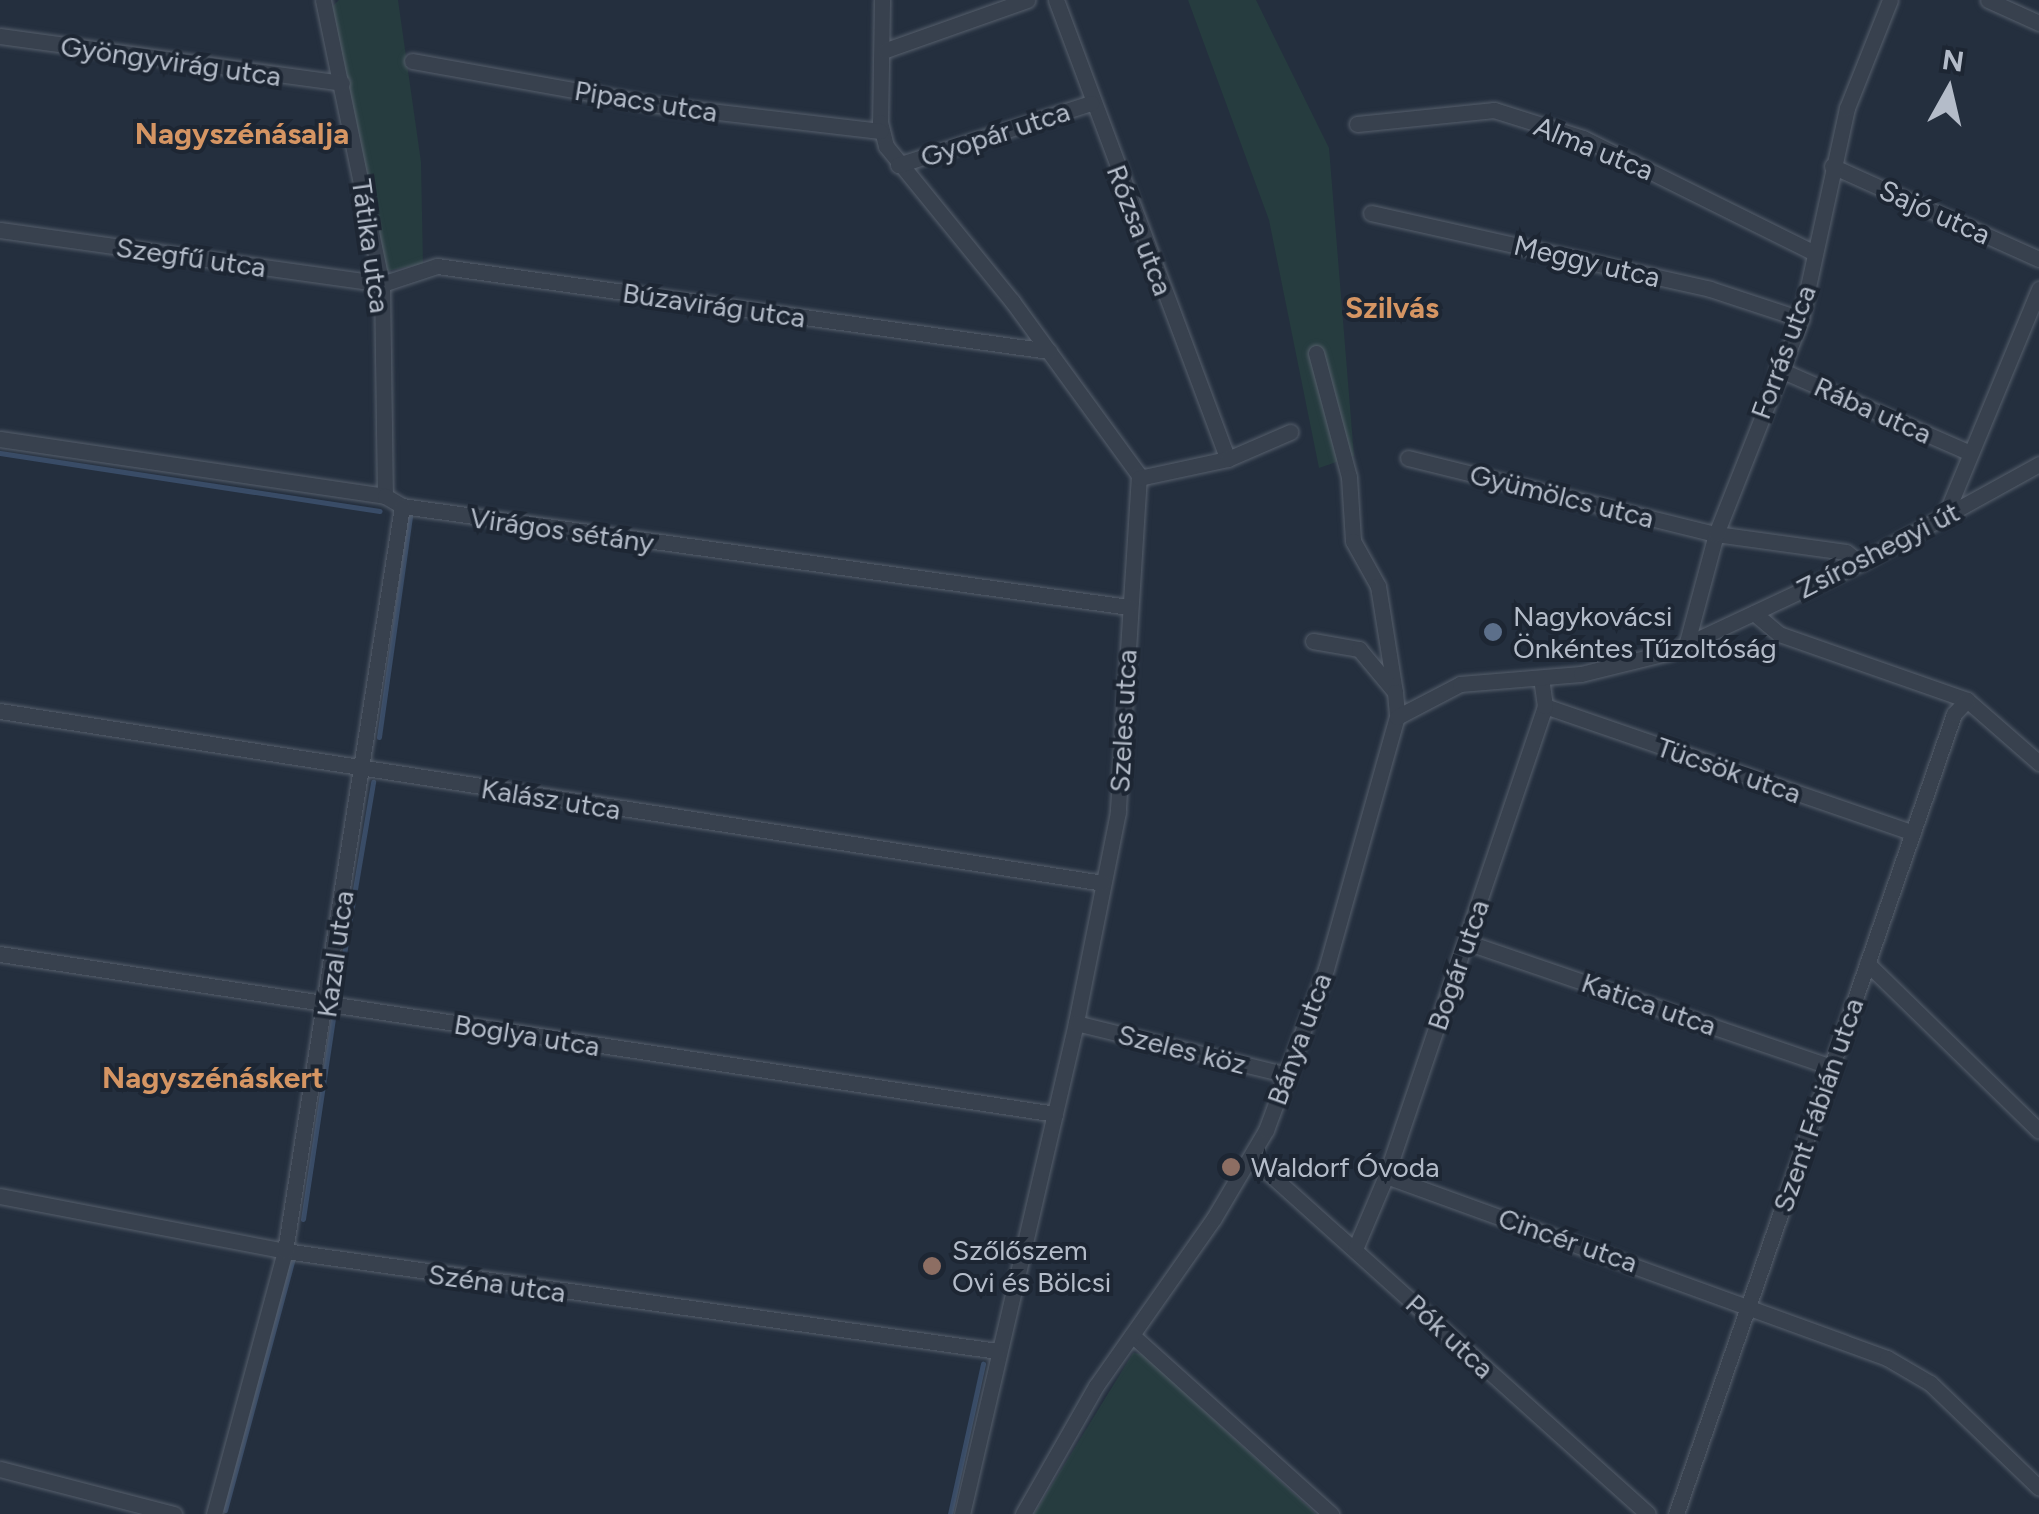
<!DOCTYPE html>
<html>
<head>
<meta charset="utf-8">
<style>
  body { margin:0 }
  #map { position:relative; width:2039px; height:1514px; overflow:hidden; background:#242f3e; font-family:Figtree,sans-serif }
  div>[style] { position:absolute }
  .green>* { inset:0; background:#263c3f }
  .stream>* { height:5px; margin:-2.5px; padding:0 2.5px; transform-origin:2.5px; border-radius:2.5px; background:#394c67 }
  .roads { filter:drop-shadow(0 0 2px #565f6c) drop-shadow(0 0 2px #565f6c) }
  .minor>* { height:15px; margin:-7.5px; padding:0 7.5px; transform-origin:7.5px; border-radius:7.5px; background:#38414e }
  .dots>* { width:28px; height:28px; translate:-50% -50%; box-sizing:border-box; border:5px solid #1d2633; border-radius:50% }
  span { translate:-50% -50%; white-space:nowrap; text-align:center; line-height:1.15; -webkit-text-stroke:8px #1d2633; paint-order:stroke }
  .street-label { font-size:28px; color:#b4bcc9 }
  .poi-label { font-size:28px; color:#b4bcc9 }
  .left { translate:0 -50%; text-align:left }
  .neighbourhood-label { font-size:30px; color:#d59563; font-weight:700 }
  .north { position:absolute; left:1899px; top:40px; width:100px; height:100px; -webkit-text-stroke:8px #1d2633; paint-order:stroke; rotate:8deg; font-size:28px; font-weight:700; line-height:40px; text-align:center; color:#b4bcc9 }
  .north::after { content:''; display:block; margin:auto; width:35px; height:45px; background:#b4bcc9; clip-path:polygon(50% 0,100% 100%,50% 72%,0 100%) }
</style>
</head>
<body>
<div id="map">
  <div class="green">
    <div style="clip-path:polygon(339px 0,398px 0,421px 162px,423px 264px,386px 271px,330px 9px)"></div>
    <div style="clip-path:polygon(1188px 0,1256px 0,1329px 148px,1354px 456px,1319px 468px,1269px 220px)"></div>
    <div style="clip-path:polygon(1133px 1353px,1143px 1354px,1316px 1514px,1034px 1514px)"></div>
  </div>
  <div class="stream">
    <div style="left:0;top:453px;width:384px;rotate:8.7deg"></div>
    <div style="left:379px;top:737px;width:223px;rotate:-82deg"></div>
    <div style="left:341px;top:972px;width:193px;rotate:-80.4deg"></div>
    <div style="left:303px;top:1219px;width:202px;rotate:-81.5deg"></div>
    <div style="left:225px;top:1510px;width:258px;rotate:-74.9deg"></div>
    <div style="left:950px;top:1514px;width:154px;rotate:-77.6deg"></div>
  </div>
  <div class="roads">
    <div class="minor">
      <div style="left:323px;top:0;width:290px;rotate:78.3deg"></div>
      <div style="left:382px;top:284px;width:212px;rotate:89.2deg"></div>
      <div style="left:882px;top:0;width:122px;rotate:90.9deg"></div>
      <div style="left:880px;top:122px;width:25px;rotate:76deg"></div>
      <div style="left:886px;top:146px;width:200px;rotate:50.9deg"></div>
      <div style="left:1012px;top:301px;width:215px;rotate:53.9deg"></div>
      <div style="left:1139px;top:475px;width:338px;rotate:93.6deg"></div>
      <div style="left:1118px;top:812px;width:215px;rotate:101.3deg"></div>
      <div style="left:1076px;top:1023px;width:504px;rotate:103.07deg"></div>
      <div style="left:1056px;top:0;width:490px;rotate:69.5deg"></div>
      <div style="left:1988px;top:0;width:56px;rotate:24.3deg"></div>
      <div style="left:0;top:36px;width:345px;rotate:7.8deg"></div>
      <div style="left:886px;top:50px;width:150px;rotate:-19.5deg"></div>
      <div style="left:412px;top:61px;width:242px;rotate:10.2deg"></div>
      <div style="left:650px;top:104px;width:232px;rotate:6.7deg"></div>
      <div style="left:1357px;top:124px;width:138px;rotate:-5.8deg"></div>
      <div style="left:1494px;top:110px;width:93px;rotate:17.5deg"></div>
      <div style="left:1583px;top:138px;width:259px;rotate:26.4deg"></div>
      <div style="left:898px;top:165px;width:203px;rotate:-17.8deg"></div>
      <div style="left:1832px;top:166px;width:227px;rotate:24.2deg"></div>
      <div style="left:1371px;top:213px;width:347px;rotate:12.6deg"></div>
      <div style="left:1710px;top:289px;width:96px;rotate:18.2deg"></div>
      <div style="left:0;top:230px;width:386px;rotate:8deg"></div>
      <div style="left:382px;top:284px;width:58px;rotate:-18.1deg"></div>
      <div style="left:437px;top:266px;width:618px;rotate:7.91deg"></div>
      <div style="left:1316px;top:353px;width:128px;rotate:75.1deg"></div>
      <div style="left:1349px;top:477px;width:64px;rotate:86.4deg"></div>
      <div style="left:1353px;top:541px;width:51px;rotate:60.9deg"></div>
      <div style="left:1378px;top:586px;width:107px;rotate:80.9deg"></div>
      <div style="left:1778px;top:369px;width:207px;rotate:23.6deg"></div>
      <div style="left:0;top:439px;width:389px;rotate:8.4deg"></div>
      <div style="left:385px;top:496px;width:20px;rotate:30deg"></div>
      <div style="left:402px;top:506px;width:734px;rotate:7.91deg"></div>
      <div style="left:1408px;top:458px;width:317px;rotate:13.9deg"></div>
      <div style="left:1716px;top:534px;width:131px;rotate:7.9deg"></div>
      <div style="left:1846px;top:552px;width:18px;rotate:38deg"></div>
      <div style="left:1139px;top:478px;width:91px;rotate:-12.1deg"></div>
      <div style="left:1228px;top:459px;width:68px;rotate:-23.5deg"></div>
      <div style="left:1945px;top:516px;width:246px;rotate:-67.5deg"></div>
      <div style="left:1754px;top:613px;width:33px;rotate:40deg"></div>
      <div style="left:1779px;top:634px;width:199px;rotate:19.3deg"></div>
      <div style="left:1967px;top:700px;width:96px;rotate:41.2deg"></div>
      <div style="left:1313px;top:641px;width:47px;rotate:9.9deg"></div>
      <div style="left:1359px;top:649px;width:56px;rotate:50.1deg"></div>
      <div style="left:1395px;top:692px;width:25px;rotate:85deg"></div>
      <div style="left:1686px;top:646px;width:116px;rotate:-75deg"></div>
      <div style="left:1716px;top:534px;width:231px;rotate:-68.4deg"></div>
      <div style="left:1801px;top:319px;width:216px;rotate:-77.7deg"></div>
      <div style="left:1847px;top:108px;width:116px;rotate:-68.3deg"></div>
      <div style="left:1545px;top:706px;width:389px;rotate:19deg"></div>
      <div style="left:0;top:711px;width:1116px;rotate:8.86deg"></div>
      <div style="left:1466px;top:942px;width:386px;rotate:18.9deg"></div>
      <div style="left:0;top:954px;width:1067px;rotate:8.62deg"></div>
      <div style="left:1867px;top:963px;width:240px;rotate:44.3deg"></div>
      <div style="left:1076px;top:1023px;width:218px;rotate:13.8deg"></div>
      <div style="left:1252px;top:1158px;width:532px;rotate:41.96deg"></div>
      <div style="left:1386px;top:1176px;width:533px;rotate:19.96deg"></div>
      <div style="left:1887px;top:1358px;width:50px;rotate:30.2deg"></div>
      <div style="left:1930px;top:1383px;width:151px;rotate:43.9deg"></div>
      <div style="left:0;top:1196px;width:290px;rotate:10.9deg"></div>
      <div style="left:285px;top:1251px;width:719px;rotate:7.99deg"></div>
      <div style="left:1355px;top:1249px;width:79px;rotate:-67deg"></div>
      <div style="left:1386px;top:1176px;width:496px;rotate:-71.3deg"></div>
      <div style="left:1545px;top:706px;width:28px;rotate:-98deg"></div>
      <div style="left:1132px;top:1335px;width:268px;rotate:42deg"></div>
      <div style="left:0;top:1469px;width:180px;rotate:14.5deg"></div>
      <div style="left:214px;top:1514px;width:272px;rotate:-74.9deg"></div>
      <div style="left:285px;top:1251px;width:754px;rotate:-81.07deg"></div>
      <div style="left:1023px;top:1514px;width:147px;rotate:-60.3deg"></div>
      <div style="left:1096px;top:1386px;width:205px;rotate:-54.9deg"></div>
      <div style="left:1214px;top:1218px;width:102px;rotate:-59.4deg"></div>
      <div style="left:1266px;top:1130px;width:172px;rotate:-69.6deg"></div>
      <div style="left:1326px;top:969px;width:262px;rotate:-74.3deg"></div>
      <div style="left:1397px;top:717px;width:71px;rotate:-27.6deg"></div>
      <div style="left:1460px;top:684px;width:121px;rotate:-4.7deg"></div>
      <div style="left:1581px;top:674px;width:92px;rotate:-13.9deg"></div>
      <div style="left:1670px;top:652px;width:210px;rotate:-25.1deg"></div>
      <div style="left:1860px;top:563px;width:205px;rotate:-28.9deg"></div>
      <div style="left:1676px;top:1514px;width:847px;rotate:-70.84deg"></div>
      <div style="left:1954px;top:714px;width:19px;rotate:-47deg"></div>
    </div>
  </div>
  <div class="dots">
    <div style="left:1493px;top:632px;background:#5c6f8a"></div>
    <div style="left:1231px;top:1167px;background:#8d6e63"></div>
    <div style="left:932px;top:1266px;background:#8d6e63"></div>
  </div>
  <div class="street-label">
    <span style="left:171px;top:61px;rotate:8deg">Gyöngyvirág utca</span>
    <span style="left:646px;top:101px;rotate:9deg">Pipacs utca</span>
    <span style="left:995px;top:134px;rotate:-18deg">Gyopár utca</span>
    <span style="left:1594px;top:148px;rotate:22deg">Alma utca</span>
    <span style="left:1935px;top:212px;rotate:24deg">Sajó utca</span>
    <span style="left:1140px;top:230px;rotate:69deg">Rózsa utca</span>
    <span style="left:371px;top:246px;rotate:82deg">Tátika utca</span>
    <span style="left:191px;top:257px;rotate:8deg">Szegfű utca</span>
    <span style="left:1587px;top:261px;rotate:13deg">Meggy utca</span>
    <span style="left:714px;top:305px;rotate:8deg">Búzavirág utca</span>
    <span style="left:1783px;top:352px;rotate:-70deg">Forrás utca</span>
    <span style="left:1873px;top:410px;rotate:24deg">Rába utca</span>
    <span style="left:1562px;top:496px;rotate:14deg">Gyümölcs utca</span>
    <span style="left:562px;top:530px;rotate:8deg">Virágos sétány</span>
    <span style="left:1878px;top:550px;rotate:-27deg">Zsíroshegyi út</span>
    <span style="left:1123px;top:721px;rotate:-87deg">Szeles utca</span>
    <span style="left:1729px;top:770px;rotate:19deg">Tücsök utca</span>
    <span style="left:551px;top:799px;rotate:9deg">Kalász utca</span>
    <span style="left:335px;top:954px;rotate:-82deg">Kazal utca</span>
    <span style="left:1458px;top:965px;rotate:-71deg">Bogár utca</span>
    <span style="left:1649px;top:1004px;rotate:19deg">Katica utca</span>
    <span style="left:527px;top:1035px;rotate:9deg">Boglya utca</span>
    <span style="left:1299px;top:1039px;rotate:-70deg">Bánya utca</span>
    <span style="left:1182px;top:1049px;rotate:14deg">Szeles köz</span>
    <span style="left:1818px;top:1105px;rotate:-71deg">Szent Fábián utca</span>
    <span style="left:1568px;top:1240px;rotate:19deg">Cincér utca</span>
    <span style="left:497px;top:1283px;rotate:8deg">Széna utca</span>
    <span style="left:1450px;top:1336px;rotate:43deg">Pók utca</span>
  </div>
  <div class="poi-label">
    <span class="left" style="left:1513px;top:632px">Nagykovácsi<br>Önkéntes Tűzoltóság</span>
    <span class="left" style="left:1251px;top:1167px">Waldorf Óvoda</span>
    <span class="left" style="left:952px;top:1266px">Szőlőszem<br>Ovi és Bölcsi</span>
  </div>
  <div class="neighbourhood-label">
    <span style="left:242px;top:134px">Nagyszénásalja</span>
    <span style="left:1392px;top:308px">Szilvás</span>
    <span style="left:213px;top:1078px">Nagyszénáskert</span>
  </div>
  <div class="north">N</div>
</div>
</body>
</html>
